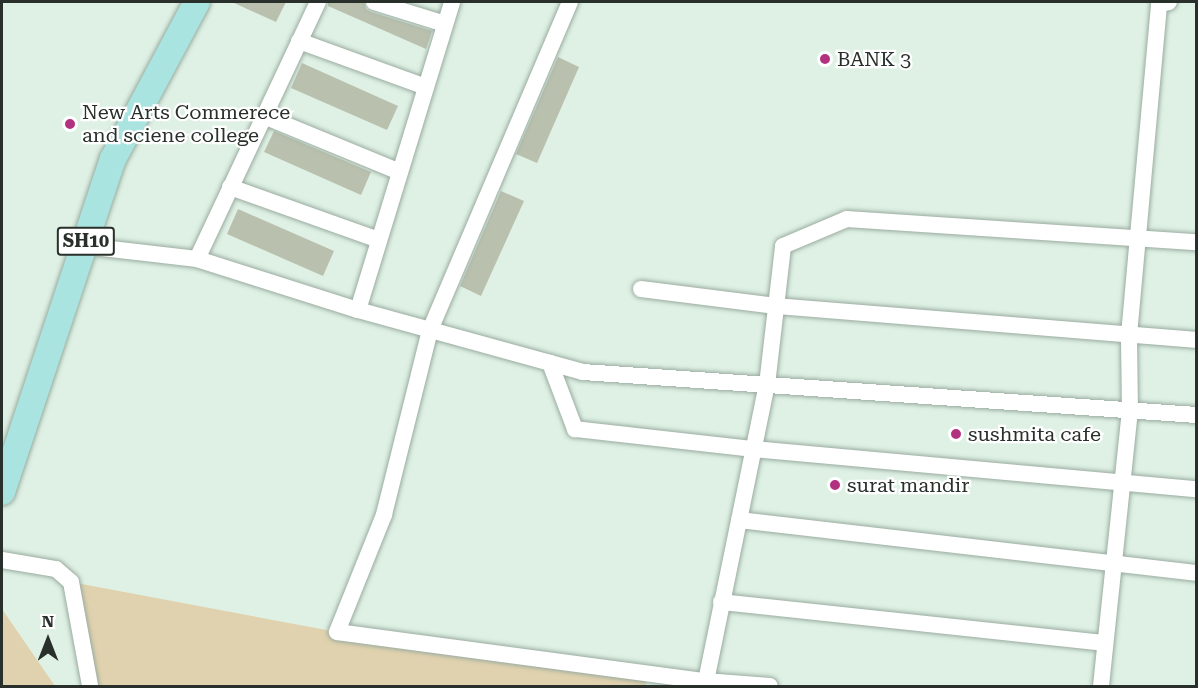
<!DOCTYPE html>
<html>
<head>
<meta charset="utf-8">
<style>
  body { margin:0 }
  #map { position:relative; width:1198px; height:688px; overflow:hidden; background:#def1e4; font-family:"Roboto Serif",serif }
  div>[style] { position:absolute }
  .green>* { inset:0; background:#e0d2ae }
  .building>* { inset:0; background:#bac0ae }
  .roads { filter:drop-shadow(0 0 2px #9aaba0) drop-shadow(0 0 2px #9aaba0) }
  .street>* { height:16px; margin:-8px; padding:0 8px; transform-origin:8px; border-radius:8px; background:#fff }
  .primary>* { height:26px; margin:-13px; padding:0 13px; transform-origin:13px; border-radius:13px; background:#aae4e0 }
  .dots>* { width:16px; height:16px; translate:-50% -50%; box-sizing:border-box; border:3px solid #fff; border-radius:50% }
  span { translate:-50% -50%; white-space:nowrap; text-align:center; line-height:1.15; -webkit-text-stroke:4.5px #fff; paint-order:stroke }
  .shield-label span { padding:2px 4px; background:#fff; border:2px solid; border-radius:4px; -webkit-text-stroke-width:0 }
  .shield-label { font-size:18px; color:#29302b; font-weight:700 }
  .poi-label { font-size:20px; color:#29302b }
  .left { translate:0 -50%; text-align:left }
  .frame { position:absolute; inset:0; border:3px solid #29302b; pointer-events:none }
  .north { position:absolute; left:18px; top:610px; width:60px; height:60px; -webkit-text-stroke:4px #fff; paint-order:stroke; rotate:0deg; font-size:16px; font-weight:700; line-height:24px; text-align:center; color:#29302b }
  .north::after { content:''; display:block; margin:auto; width:21px; height:27px; background:#29302b; clip-path:polygon(50% 0,100% 100%,50% 72%,0 100%) }
</style>
</head>
<body>
<div id="map">
  <div class="green">
    <div style="clip-path:polygon(71px 582px,337px 632px,646px 673px,646px 686px,93px 686px)"></div>
    <div style="clip-path:polygon(2px 609px,55px 686px,2px 686px)"></div>
  </div>
  <div class="building">
    <div style="clip-path:polygon(232px 2px,286px 2px,276px 22px)"></div>
    <div style="clip-path:polygon(328px 2px,364px 2px,366px 9px,371px 12px,432px 31px,426px 49px,328px 6px)"></div>
    <div style="clip-path:polygon(558px 57px,579px 67px,537px 163px,516px 154px)"></div>
    <div style="clip-path:polygon(302px 63px,398px 106px,387px 130px,291px 88px)"></div>
    <div style="clip-path:polygon(274px 131px,371px 172px,361px 195px,264px 152px)"></div>
    <div style="clip-path:polygon(501px 191px,524px 201px,481px 296px,460px 286px)"></div>
    <div style="clip-path:polygon(238px 209px,334px 251px,323px 276px,227px 234px)"></div>
  </div>
  <div class="roads">
    <div class="street">
      <div style="left:374px;top:2px;width:74px;rotate:17.2deg"></div>
      <div style="left:570px;top:2px;width:357px;rotate:113.1deg"></div>
      <div style="left:430px;top:330px;width:191px;rotate:104deg"></div>
      <div style="left:384px;top:515px;width:126px;rotate:111.9deg"></div>
      <div style="left:337px;top:632px;width:371px;rotate:7.6deg"></div>
      <div style="left:705px;top:681px;width:65px;rotate:4.4deg"></div>
      <div style="left:299px;top:41px;width:135px;rotate:19.9deg"></div>
      <div style="left:264px;top:116px;width:147px;rotate:22.4deg"></div>
      <div style="left:230px;top:187px;width:158px;rotate:19.6deg"></div>
      <div style="left:85px;top:246px;width:113px;rotate:6.6deg"></div>
      <div style="left:197px;top:259px;width:169px;rotate:17.6deg"></div>
      <div style="left:358px;top:310px;width:233px;rotate:15.4deg"></div>
      <div style="left:583px;top:372px;width:615px;rotate:4.01deg"></div>
      <div style="left:197px;top:259px;width:284px;rotate:-64.8deg"></div>
      <div style="left:641px;top:289px;width:136px;rotate:7.2deg"></div>
      <div style="left:776px;top:306px;width:421px;rotate:4.6deg"></div>
      <div style="left:358px;top:310px;width:322px;rotate:-73deg"></div>
      <div style="left:550px;top:363px;width:71px;rotate:69.3deg"></div>
      <div style="left:575px;top:429px;width:179px;rotate:6.4deg"></div>
      <div style="left:753px;top:449px;width:445px;rotate:5.2deg"></div>
      <div style="left:739px;top:520px;width:460px;rotate:6.6deg"></div>
      <div style="left:2px;top:560px;width:55px;rotate:9.5deg"></div>
      <div style="left:56px;top:569px;width:20px;rotate:41deg"></div>
      <div style="left:71px;top:582px;width:106px;rotate:79.6deg"></div>
      <div style="left:721px;top:602px;width:386px;rotate:6.1deg"></div>
      <div style="left:705px;top:686px;width:307px;rotate:-78.4deg"></div>
      <div style="left:767px;top:385px;width:140px;rotate:-83.4deg"></div>
      <div style="left:783px;top:246px;width:69px;rotate:-22.9deg"></div>
      <div style="left:847px;top:219px;width:350px;rotate:3.8deg"></div>
      <div style="left:1101px;top:686px;width:277px;rotate:-84deg"></div>
      <div style="left:1130px;top:411px;width:76px;rotate:-90.8deg"></div>
      <div style="left:1129px;top:335px;width:332px;rotate:-84.8deg"></div>
      <div style="left:1159px;top:4px;width:10px;rotate:-11deg"></div>
    </div>
    <div class="primary">
      <div style="left:2px;top:492px;width:351px;rotate:-71.6deg"></div>
      <div style="left:113px;top:159px;width:178px;rotate:-61.9deg"></div>
    </div>
  </div>
  <div class="dots">
    <div style="left:825px;top:59px;background:#b23280"></div>
    <div style="left:70px;top:124px;background:#b23280"></div>
    <div style="left:956px;top:434px;background:#b23280"></div>
    <div style="left:835px;top:485px;background:#b23280"></div>
  </div>
  <div class="shield-label">
    <span style="left:86px;top:241px">SH10</span>
  </div>
  <div class="poi-label">
    <span class="left" style="left:837px;top:59px">BANK 3</span>
    <span class="left" style="left:82px;top:124px">New Arts Commerece<br>and sciene college</span>
    <span class="left" style="left:968px;top:434px">sushmita cafe</span>
    <span class="left" style="left:847px;top:485px">surat mandir</span>
  </div>
  <div class="frame"></div>
  <div class="north">N</div>
</div>
</body>
</html>
